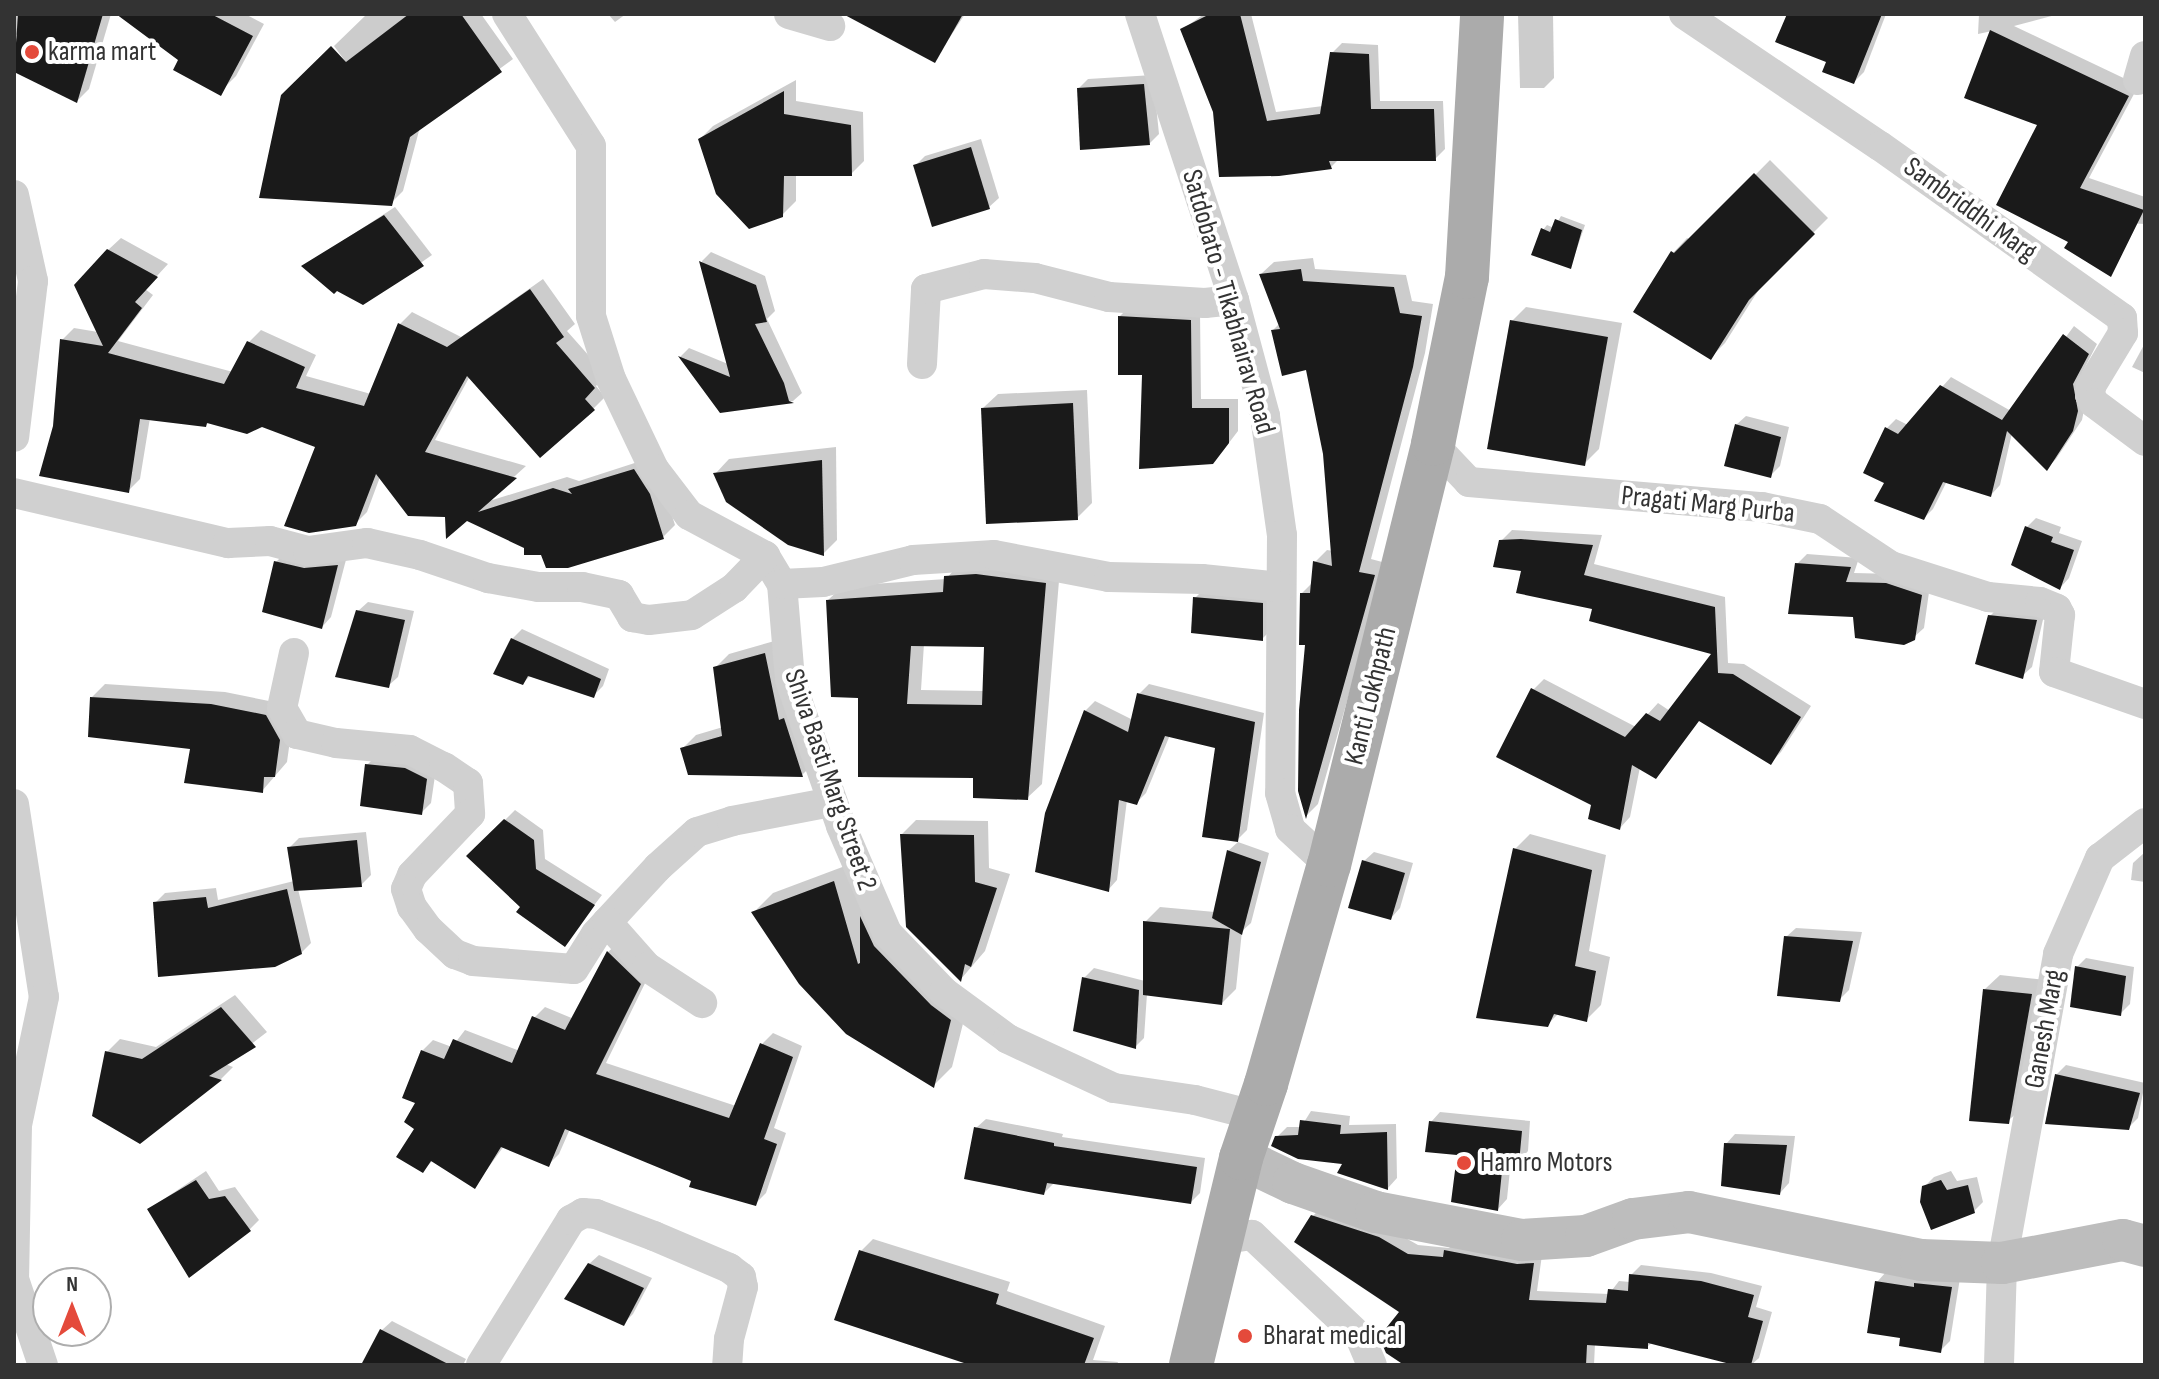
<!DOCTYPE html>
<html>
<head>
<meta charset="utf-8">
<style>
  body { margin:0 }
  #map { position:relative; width:2159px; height:1379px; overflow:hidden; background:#fff; font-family:"Sofia Sans Condensed",sans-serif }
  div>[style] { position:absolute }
  .shadow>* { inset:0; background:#0003 }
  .building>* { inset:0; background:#1a1a1a }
  .minor>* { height:30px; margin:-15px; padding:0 15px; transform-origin:15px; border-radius:15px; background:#d0d0d0 }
  .secondary>* { height:42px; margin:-21px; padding:0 21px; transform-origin:21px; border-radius:21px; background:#bdbdbd }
  .primary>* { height:44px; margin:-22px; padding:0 22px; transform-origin:22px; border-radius:22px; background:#ababab }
  .dots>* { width:22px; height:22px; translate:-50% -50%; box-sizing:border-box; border:4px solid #fff; border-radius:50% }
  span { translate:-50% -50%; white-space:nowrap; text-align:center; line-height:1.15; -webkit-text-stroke:8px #fff; paint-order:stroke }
  .poi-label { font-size:28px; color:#333 }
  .left { translate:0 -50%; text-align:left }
  .street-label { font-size:28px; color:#333 }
  .frame { position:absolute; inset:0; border:16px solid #333; pointer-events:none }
  .north { position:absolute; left:32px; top:1267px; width:80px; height:80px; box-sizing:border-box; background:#fff; border:2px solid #adadad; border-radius:50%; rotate:0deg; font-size:22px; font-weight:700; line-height:32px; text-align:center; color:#333 }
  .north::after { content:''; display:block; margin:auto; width:28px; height:36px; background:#e44a3b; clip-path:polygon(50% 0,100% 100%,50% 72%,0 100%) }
</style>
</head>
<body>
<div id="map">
  <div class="shadow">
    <div style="clip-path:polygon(14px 14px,111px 14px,89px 89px,77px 101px,14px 32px)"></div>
    <div style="clip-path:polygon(119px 14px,245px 14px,264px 24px,236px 76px,223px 89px)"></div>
    <div style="clip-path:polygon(367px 14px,481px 14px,513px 59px,420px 127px,403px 191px,391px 203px,351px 69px,334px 46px)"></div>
    <div style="clip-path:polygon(608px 14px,626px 14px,615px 22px)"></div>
    <div style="clip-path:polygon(889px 14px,965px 14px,935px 60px)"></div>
    <div style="clip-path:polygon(1204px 14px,1251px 14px,1276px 112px,1323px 106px,1332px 53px,1342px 43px,1378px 45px,1380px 101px,1443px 101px,1445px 149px,1435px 159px,1339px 159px,1331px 167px,1215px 112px,1183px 29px)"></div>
    <div style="clip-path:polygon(1518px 14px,1553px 14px,1554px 78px,1544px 88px,1520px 88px)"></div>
    <div style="clip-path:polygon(1789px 14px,1886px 14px,1864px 72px,1854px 82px,1828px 61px)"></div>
    <div style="clip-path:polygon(1979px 14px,2059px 14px,2014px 26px,2134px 83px,2134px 94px,2089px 178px,2145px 197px,2145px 224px,2026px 218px,2040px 124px,1992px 31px,1978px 34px)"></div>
    <div style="clip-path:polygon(1153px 75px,1159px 134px,1150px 143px,1079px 88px,1088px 79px)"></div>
    <div style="clip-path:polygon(796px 80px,796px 101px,863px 112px,864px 161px,851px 174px,796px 174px,796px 201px,782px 215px,700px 139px,713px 126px)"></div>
    <div style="clip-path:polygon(981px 139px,999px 198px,989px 207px,915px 166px,925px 156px)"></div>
    <div style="clip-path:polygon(1770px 160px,1828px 218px,1763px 283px,1725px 343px,1711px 357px,1673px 253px,1687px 238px,1691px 240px)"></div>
    <div style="clip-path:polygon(395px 207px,432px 255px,363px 303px,304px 266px)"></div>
    <div style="clip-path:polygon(1561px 216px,1585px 225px,1571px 266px,1543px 230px,1547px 225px,1554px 228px)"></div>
    <div style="clip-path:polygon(121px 238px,168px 264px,145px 289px,153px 295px,118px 341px,233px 372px,249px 342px,261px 330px,316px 355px,306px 376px,371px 394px,400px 324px,412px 312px,461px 337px,543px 279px,575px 324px,567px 331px,606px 375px,596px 386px,605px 397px,593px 409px,470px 376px,435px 440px,526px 466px,486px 502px,567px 477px,579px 481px,647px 459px,661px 481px,675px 525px,663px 537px,542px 553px,467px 519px,447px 515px,380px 477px,367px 512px,355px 524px,317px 446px,262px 425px,210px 421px,206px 425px,150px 418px,140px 479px,128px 491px,55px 426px,62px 340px,74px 328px,98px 332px,108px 250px)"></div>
    <div style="clip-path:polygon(711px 252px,765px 276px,775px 311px,767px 319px,802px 393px,793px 401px,721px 410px,680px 357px,689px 348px,728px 364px,702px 261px)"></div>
    <div style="clip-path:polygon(1313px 258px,1315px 269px,1406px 275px,1412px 301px,1433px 304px,1425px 353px,1371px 559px,1386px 563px,1318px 804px,1307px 815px,1307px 644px,1302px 593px,1313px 582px,1315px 562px,1327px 550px,1333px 551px,1325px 453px,1308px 368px,1273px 330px,1280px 323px,1261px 274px,1274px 262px)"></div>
    <div style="clip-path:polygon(1129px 307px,1200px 311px,1201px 399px,1238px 399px,1238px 431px,1222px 452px,1144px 373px,1120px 316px)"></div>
    <div style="clip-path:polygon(1526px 307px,1622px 323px,1599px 449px,1584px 464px,1512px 321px)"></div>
    <div style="clip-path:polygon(2074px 326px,2097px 344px,2082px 373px,2086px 400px,2082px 420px,2056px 459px,2047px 468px,2012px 433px,2000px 485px,1991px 495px,1947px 481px,1933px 509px,1924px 518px,1886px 482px,1886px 429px,1896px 419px,1908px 425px,1951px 377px,2011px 411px)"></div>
    <div style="clip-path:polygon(2145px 343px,2145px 373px,2132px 367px)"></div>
    <div style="clip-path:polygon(1087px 390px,1092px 503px,1077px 518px,983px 408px,998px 394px)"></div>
    <div style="clip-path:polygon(1746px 416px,1789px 427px,1780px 466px,1770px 476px,1736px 425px)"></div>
    <div style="clip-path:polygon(836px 447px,837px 540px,823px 554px,715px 474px,729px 459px)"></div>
    <div style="clip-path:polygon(2036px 518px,2061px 527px,2059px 533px,2082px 541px,2069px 578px,2060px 588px,2026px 528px)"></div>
    <div style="clip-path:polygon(1512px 530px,1602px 535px,1594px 564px,1725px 597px,1728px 663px,1744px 664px,1811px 706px,1781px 752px,1771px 763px,1700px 719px,1655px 776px,1640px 767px,1630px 817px,1620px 828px,1593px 804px,1533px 690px,1544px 679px,1636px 727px,1658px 703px,1670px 711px,1714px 653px,1595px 607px,1523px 570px,1501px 541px)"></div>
    <div style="clip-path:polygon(286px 552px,347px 556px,331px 617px,322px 627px,276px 562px)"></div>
    <div style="clip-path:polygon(1807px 554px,1859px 558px,1854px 573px,1896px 574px,1930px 585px,1924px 628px,1913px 638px,1854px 615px,1797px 564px)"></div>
    <div style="clip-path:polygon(evenodd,961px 562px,1060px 569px,1042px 784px,1027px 798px,975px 776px,860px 696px,828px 600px,843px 586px,946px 579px,961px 562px,924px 644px,986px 645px,984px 691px,921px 690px,924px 644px)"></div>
    <div style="clip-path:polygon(1205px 588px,1272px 594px,1272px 629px,1262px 639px,1195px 598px)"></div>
    <div style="clip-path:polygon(368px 602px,414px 611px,398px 677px,388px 686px,358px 611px)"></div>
    <div style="clip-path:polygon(2000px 606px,2045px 611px,2032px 667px,2022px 676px,1990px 616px)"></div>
    <div style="clip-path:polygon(522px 629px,609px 669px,603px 686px,593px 696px,531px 675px,523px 683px,512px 639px)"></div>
    <div style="clip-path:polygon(778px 640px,816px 761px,802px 775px,689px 773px,682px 749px,696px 735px,723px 727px,715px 668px,729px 654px)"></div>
    <div style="clip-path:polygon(105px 684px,225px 692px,279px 703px,292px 726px,287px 762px,262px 791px,192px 747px,92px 697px)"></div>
    <div style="clip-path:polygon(1149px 684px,1264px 713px,1247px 830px,1237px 840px,1218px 746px,1170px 735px,1146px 793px,1136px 803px,1127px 800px,1117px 880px,1108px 890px,1047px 814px,1085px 711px,1095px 701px,1133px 720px,1139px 694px)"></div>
    <div style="clip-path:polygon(377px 755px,436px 769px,431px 803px,422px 812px,367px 765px)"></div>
    <div style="clip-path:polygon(515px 810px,543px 830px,545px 859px,602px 895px,564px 944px,469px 856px)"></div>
    <div style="clip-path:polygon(916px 820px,988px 821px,989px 868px,1010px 874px,985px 951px,961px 979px,902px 834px)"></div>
    <div style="clip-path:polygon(366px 832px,371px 875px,361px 885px,298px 889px,311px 943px,301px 953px,155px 903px,165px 893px,216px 888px,218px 900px,294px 881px,289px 848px,299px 838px)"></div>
    <div style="clip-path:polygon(1530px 834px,1606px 855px,1589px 951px,1610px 957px,1601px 1005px,1586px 1020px,1559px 1013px,1547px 1025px,1515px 849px)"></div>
    <div style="clip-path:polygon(1238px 842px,1269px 853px,1251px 923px,1242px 931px,1236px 989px,1222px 1003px,1147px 994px,1144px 1038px,1135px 1047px,1084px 978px,1094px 968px,1145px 981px,1145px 922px,1160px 907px,1215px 912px,1228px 851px)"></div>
    <div style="clip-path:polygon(1374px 852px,1413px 863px,1400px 908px,1391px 918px,1364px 861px)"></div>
    <div style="clip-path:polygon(2145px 852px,2145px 882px,2131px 880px,2133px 863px)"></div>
    <div style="clip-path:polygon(853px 863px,893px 926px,969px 1000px,952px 1067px,933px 1086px,754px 912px,773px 893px)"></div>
    <div style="clip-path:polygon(1796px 928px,1862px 932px,1849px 990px,1839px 1000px,1786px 937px)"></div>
    <div style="clip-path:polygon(619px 942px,650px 973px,606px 1063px,736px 1106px,762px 1044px,773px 1033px,802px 1046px,774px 1128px,786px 1133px,766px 1193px,755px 1204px,570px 1129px,559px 1154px,548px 1165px,504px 1146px,475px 1186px,433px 1160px,423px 1171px,417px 1128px,422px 1051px,433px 1040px,452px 1047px,465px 1030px,520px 1051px,534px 1018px,545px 1007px,574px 1019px,608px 952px)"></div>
    <div style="clip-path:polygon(2086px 958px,2134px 967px,2130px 1004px,2120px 1014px,2077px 967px)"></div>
    <div style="clip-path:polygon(2000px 975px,2046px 980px,2023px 1107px,2008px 1121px,1985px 989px)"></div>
    <div style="clip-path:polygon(235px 995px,267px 1032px,225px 1064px,233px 1067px,221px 1079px,140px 1142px,107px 1052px,120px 1039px,156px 1047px)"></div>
    <div style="clip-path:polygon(2066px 1065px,2145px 1083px,2138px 1118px,2128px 1128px,2056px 1075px)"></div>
    <div style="clip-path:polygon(1311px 1111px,1350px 1116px,1349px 1125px,1396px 1124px,1397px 1178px,1388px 1188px,1346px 1162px,1277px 1137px,1287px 1127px,1301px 1127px)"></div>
    <div style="clip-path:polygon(1440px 1112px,1530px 1121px,1528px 1151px,1519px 1161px,1511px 1160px,1507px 1199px,1498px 1209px,1459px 1154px,1431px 1122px)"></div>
    <div style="clip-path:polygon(986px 1119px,1063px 1134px,1062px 1137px,1205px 1158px,1200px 1193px,1191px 1202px,1054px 1183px,1044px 1193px,976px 1128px)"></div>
    <div style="clip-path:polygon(1735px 1134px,1795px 1136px,1789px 1183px,1780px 1193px,1726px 1144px)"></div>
    <div style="clip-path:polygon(206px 1171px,219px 1191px,235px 1187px,259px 1220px,250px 1229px,149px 1209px)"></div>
    <div style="clip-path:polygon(1951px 1171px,1957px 1181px,1977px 1177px,1983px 1202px,1974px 1211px,1924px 1187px,1934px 1177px)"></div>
    <div style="clip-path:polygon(1322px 1206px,1388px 1228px,1418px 1245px,1449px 1248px,1456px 1241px,1542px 1255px,1537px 1291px,1609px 1294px,1619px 1281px,1630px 1282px,1631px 1275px,1641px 1265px,1711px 1273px,1762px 1286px,1756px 1307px,1772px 1312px,1759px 1358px,1751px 1365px,1742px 1365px,1653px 1342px,1647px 1347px,1595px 1344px,1594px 1365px,1407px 1365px,1402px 1312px,1313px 1216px)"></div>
    <div style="clip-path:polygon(873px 1239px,1010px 1282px,1007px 1291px,1105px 1326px,1093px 1360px,1118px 1362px,1117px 1365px,977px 1365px,861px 1251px)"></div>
    <div style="clip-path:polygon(599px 1255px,652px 1278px,633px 1314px,623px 1324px,589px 1264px)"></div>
    <div style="clip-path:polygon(1886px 1272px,1960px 1278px,1950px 1341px,1940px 1351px,1903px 1337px,1877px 1282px)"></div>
    <div style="clip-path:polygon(392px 1321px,466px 1359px,463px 1365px,363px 1365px,382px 1330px)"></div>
  </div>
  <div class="building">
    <div style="clip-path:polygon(18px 14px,103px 14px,77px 103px,14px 72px)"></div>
    <div style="clip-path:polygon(116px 14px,211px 14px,253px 36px,221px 96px,173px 70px,178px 60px)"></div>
    <div style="clip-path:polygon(409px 14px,461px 14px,502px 72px,410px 137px,392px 206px,259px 198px,281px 95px,331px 46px,346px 62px)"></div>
    <div style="clip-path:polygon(843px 14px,963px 14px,935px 63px)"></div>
    <div style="clip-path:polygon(1210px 14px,1240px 14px,1267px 121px,1320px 114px,1330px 52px,1369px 54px,1371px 109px,1434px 109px,1436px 161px,1329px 161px,1332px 169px,1279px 176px,1219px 177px,1213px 112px,1180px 29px)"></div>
    <div style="clip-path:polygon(1787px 14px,1882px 14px,1854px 84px,1822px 72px,1826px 62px,1775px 42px)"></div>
    <div style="clip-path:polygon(1990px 30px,2129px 96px,2080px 188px,2144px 210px,2111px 277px,2064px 248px,2068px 242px,1996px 205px,2037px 125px,1964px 98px)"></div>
    <div style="clip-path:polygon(1144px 84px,1150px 145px,1080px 150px,1077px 88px)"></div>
    <div style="clip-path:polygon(784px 91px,784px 114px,851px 125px,852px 176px,784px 176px,783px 217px,749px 229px,716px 194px,698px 139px)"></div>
    <div style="clip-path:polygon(971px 147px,990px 209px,932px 227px,913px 165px)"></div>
    <div style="clip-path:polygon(1754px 173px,1815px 234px,1749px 300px,1711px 360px,1633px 312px,1671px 251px,1674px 253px)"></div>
    <div style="clip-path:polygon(384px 215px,424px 266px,363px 305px,337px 291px,334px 294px,301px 266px)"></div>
    <div style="clip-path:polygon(1555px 219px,1582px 230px,1571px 269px,1531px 255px,1541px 228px,1550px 232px)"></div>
    <div style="clip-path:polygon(107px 249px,158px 277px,135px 302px,142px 308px,108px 353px,224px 384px,247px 341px,305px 367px,296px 388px,364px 406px,398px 323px,447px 347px,530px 289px,564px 337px,556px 343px,595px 388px,585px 399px,595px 410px,540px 458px,467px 376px,425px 452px,517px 478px,478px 512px,553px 488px,572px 494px,568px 489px,634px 469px,650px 494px,664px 539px,568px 568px,546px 568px,541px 555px,524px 555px,524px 548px,467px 521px,446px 539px,445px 517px,408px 516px,376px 474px,356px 526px,309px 533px,284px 526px,315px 447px,262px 427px,247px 434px,207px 423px,206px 427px,140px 419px,129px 493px,39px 476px,53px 426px,60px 339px,103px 346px,74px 285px)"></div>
    <div style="clip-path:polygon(699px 261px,756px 285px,767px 322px,755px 324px,784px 383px,789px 401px,794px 403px,720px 413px,678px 356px,730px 377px)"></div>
    <div style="clip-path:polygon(1301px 269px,1303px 281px,1394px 287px,1400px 313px,1422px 316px,1413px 367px,1359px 572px,1375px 575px,1306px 819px,1298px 791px,1299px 710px,1305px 645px,1299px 645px,1300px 593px,1310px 593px,1313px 561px,1332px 566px,1323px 454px,1306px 370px,1282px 376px,1271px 330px,1280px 329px,1259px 274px)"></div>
    <div style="clip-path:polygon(1118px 316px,1191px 320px,1192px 408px,1229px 408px,1229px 443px,1213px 464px,1139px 469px,1142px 375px,1118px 375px)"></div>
    <div style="clip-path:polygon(1510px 320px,1608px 337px,1585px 466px,1487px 449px)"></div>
    <div style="clip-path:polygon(2063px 334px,2089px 354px,2073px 384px,2078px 411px,2073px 431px,2047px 471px,2007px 431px,1991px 497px,1943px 482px,1924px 520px,1874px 501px,1884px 483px,1863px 473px,1885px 427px,1898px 434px,1940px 385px,2002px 420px)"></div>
    <div style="clip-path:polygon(1073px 403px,1078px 520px,986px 524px,981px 408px)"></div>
    <div style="clip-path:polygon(1735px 424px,1781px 437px,1771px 478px,1724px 466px)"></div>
    <div style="clip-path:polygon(822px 460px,824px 556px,788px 545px,726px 502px,713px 473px)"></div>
    <div style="clip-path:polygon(2025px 526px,2053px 537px,2051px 542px,2074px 550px,2060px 590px,2011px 565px)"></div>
    <div style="clip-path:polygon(1521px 539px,1593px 545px,1584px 575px,1715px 607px,1718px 673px,1733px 674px,1801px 717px,1771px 765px,1699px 721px,1656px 779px,1632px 765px,1620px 830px,1588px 819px,1591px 805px,1496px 757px,1531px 688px,1625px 737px,1646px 713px,1660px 721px,1711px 654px,1589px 621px,1592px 609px,1516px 593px,1521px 571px,1493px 567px,1499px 540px)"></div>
    <div style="clip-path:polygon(274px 561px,304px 568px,338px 565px,322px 629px,262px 612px)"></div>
    <div style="clip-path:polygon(1795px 563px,1851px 567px,1846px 582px,1886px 583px,1922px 595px,1915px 640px,1904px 645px,1855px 638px,1853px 617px,1788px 614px)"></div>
    <div style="clip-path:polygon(evenodd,976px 574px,1046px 583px,1028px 800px,973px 798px,973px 778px,858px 777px,858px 698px,831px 697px,826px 600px,943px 592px,944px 576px,976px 574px,911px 646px,984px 647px,982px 705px,907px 704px,911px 646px)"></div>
    <div style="clip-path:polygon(1193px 597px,1263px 603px,1263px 641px,1191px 633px)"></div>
    <div style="clip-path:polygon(356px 610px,405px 620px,389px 688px,335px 677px)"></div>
    <div style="clip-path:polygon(1988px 615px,2037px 620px,2023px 679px,1975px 664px)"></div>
    <div style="clip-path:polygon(511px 638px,601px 679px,594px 698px,528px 676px,523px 685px,493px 674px)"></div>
    <div style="clip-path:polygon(765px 653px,779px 720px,784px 718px,803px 777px,688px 775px,680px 748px,722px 736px,713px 667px)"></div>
    <div style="clip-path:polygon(1137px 693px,1255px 722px,1238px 842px,1202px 837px,1215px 748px,1165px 736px,1137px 805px,1119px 800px,1109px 892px,1035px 872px,1045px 813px,1084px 710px,1128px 732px)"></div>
    <div style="clip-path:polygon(90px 697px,211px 704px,266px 715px,280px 740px,275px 777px,264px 777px,263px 793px,184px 783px,190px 749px,88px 737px)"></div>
    <div style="clip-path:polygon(365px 764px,405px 768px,427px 779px,422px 815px,360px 806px)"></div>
    <div style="clip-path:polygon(504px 819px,534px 840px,536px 869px,595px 905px,565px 947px,516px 912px,520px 907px,466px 856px)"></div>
    <div style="clip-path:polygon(900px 834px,974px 835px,975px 882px,997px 888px,971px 967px,965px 964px,961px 982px,906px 927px)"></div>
    <div style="clip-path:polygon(357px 840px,362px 887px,294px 891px,287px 847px)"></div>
    <div style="clip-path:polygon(1513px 848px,1592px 870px,1575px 966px,1596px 971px,1587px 1022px,1554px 1014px,1548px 1027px,1476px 1018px)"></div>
    <div style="clip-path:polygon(1227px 850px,1261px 862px,1242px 935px,1212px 918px)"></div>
    <div style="clip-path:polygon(1362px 860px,1405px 873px,1391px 920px,1348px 908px)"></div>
    <div style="clip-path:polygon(834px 881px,858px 964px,860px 963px,860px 916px,874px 946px,931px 1005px,951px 1020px,934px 1088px,846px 1034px,799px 984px,751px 912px)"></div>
    <div style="clip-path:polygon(287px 889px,302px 954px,275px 967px,158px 977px,153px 902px,206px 897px,208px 908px)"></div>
    <div style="clip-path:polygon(1143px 921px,1230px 929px,1222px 1005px,1143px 995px)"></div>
    <div style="clip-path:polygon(1784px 936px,1853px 941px,1840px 1002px,1777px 996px)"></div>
    <div style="clip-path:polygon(607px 951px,641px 984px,596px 1074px,729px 1118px,760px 1043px,793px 1057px,764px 1139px,777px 1144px,756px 1206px,689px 1187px,691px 1181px,565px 1129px,549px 1167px,501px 1147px,475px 1189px,431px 1161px,423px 1173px,396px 1157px,414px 1129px,404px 1122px,415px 1103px,402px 1098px,421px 1050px,444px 1059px,453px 1039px,512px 1063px,532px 1016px,565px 1030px)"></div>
    <div style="clip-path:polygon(2075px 966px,2126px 976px,2121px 1016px,2070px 1007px)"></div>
    <div style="clip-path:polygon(1082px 977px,1139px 990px,1136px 1049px,1073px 1031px)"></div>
    <div style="clip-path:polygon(1983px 989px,2032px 994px,2009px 1124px,1969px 1121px)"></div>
    <div style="clip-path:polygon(221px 1007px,256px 1047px,209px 1076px,222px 1080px,140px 1144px,92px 1116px,105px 1051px,142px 1059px)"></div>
    <div style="clip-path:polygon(2055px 1074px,2140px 1093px,2129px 1130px,2045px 1124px)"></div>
    <div style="clip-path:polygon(1300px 1120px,1341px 1125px,1340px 1134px,1387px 1132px,1388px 1190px,1337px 1173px,1342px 1164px,1298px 1159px,1271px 1146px,1275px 1136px,1298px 1135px)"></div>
    <div style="clip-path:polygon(1429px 1121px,1522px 1131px,1519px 1163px,1503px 1161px,1498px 1211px,1451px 1202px,1457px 1155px,1425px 1152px)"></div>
    <div style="clip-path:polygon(974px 1127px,1054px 1143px,1054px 1146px,1197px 1167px,1191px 1204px,1047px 1183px,1044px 1195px,964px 1179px)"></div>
    <div style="clip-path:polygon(1724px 1143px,1787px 1145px,1780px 1195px,1721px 1186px)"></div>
    <div style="clip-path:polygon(196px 1180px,209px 1199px,225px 1196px,251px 1231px,189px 1278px,147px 1209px)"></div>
    <div style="clip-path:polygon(1941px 1180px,1947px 1190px,1968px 1185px,1975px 1213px,1931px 1230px,1920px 1202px,1922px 1186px)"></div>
    <div style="clip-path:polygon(1311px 1215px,1379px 1237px,1408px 1254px,1443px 1257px,1444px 1250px,1517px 1264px,1534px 1263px,1529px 1300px,1606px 1303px,1608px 1289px,1628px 1291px,1629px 1274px,1701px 1281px,1754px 1295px,1748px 1317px,1763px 1321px,1751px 1365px,1734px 1365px,1648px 1343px,1648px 1349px,1587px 1345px,1586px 1365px,1404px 1365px,1386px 1353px,1379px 1337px,1399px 1312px,1294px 1242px)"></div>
    <div style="clip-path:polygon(859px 1250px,999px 1294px,996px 1304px,1094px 1338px,1084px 1365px,970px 1365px,834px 1320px)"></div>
    <div style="clip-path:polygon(588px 1263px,644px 1288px,624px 1326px,564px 1299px)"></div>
    <div style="clip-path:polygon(1875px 1281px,1914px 1287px,1914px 1283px,1952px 1287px,1941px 1353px,1899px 1346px,1900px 1338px,1867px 1333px)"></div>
    <div style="clip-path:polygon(380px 1329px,450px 1365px,361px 1365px)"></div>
  </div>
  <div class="minor">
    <div style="left:507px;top:14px;width:156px;rotate:57.5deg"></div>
    <div style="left:591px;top:146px;width:170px;rotate:90deg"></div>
    <div style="left:591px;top:316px;width:66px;rotate:72.4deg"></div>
    <div style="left:611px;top:379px;width:100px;rotate:64.5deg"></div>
    <div style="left:654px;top:469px;width:58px;rotate:52.7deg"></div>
    <div style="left:689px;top:515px;width:86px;rotate:28.3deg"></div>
    <div style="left:765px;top:556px;width:33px;rotate:59deg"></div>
    <div style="left:782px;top:584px;width:96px;rotate:85.2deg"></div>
    <div style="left:790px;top:680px;width:155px;rotate:70.7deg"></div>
    <div style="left:841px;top:826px;width:116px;rotate:66.7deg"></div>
    <div style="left:887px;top:933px;width:82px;rotate:46deg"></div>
    <div style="left:944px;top:992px;width:79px;rotate:36.3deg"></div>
    <div style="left:1008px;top:1039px;width:117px;rotate:24.8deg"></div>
    <div style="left:1114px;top:1088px;width:82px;rotate:8.4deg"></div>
    <div style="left:1195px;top:1100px;width:60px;rotate:14.5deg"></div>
    <div style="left:789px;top:14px;width:43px;rotate:16.3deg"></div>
    <div style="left:1140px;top:14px;width:301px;rotate:71.8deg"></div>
    <div style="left:1234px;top:300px;width:120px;rotate:75deg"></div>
    <div style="left:1265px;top:416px;width:120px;rotate:81.9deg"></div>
    <div style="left:1282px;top:535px;width:258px;rotate:90.4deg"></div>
    <div style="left:1280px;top:793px;width:37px;rotate:74deg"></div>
    <div style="left:1290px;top:829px;width:53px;rotate:42.7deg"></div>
    <div style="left:1684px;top:14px;width:236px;rotate:34deg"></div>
    <div style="left:1880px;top:146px;width:297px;rotate:35.4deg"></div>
    <div style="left:2122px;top:318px;width:15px;rotate:86deg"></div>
    <div style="left:2123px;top:333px;width:62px;rotate:121.1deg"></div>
    <div style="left:2091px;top:386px;width:9px;rotate:96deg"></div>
    <div style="left:2090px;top:395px;width:9px;rotate:63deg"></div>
    <div style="left:2094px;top:403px;width:64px;rotate:36.7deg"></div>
    <div style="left:2138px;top:80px;width:25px;rotate:-74deg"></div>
    <div style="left:14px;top:195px;width:88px;rotate:77.5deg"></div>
    <div style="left:33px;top:281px;width:157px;rotate:96.9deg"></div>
    <div style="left:922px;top:364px;width:75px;rotate:-86.9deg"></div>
    <div style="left:926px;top:289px;width:60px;rotate:-14.5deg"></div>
    <div style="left:984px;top:274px;width:51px;rotate:4.5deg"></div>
    <div style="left:1035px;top:278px;width:76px;rotate:14.4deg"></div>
    <div style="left:1109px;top:297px;width:96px;rotate:3.6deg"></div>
    <div style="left:1205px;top:303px;width:29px;rotate:-6deg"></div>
    <div style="left:1433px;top:444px;width:52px;rotate:46.5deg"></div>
    <div style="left:1469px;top:482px;width:294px;rotate:4.9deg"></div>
    <div style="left:1762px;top:507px;width:59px;rotate:11.7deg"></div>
    <div style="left:1820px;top:519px;width:85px;rotate:33.5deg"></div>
    <div style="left:1891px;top:566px;width:102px;rotate:17.7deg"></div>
    <div style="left:1988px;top:597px;width:52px;rotate:5.5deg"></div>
    <div style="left:2040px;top:602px;width:18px;rotate:22deg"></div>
    <div style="left:2057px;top:609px;width:7px;rotate:63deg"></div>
    <div style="left:2060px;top:615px;width:57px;rotate:96deg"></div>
    <div style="left:2054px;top:672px;width:96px;rotate:19.4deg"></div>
    <div style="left:14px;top:493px;width:220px;rotate:13.2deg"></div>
    <div style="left:228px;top:543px;width:42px;rotate:-2.7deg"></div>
    <div style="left:270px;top:541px;width:39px;rotate:15deg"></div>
    <div style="left:308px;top:551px;width:60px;rotate:-7.7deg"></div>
    <div style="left:367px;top:543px;width:54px;rotate:12.8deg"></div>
    <div style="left:420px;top:555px;width:72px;rotate:18.7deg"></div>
    <div style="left:488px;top:578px;width:51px;rotate:10.2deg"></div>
    <div style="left:538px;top:587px;width:44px"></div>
    <div style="left:582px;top:587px;width:38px;rotate:12deg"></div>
    <div style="left:619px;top:595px;width:26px;rotate:59deg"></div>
    <div style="left:632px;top:617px;width:17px;rotate:10deg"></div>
    <div style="left:649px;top:620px;width:43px;rotate:-6.6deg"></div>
    <div style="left:692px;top:615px;width:50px;rotate:-32.7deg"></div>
    <div style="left:734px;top:588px;width:45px;rotate:-45.9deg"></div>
    <div style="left:782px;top:584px;width:41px;rotate:-2.8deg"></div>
    <div style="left:823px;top:582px;width:93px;rotate:-13.7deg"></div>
    <div style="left:913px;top:560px;width:81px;rotate:-3.5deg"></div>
    <div style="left:994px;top:555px;width:117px;rotate:10.8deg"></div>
    <div style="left:1109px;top:577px;width:93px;rotate:1.2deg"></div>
    <div style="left:1202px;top:579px;width:79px;rotate:5.8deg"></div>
    <div style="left:294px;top:653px;width:56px;rotate:102.3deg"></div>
    <div style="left:282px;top:708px;width:30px;rotate:60deg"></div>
    <div style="left:297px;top:734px;width:40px;rotate:13deg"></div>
    <div style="left:336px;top:743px;width:74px;rotate:5.4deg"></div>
    <div style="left:410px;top:750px;width:38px;rotate:27deg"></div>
    <div style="left:444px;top:767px;width:29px;rotate:34deg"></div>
    <div style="left:468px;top:783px;width:31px;rotate:86deg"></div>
    <div style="left:470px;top:814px;width:84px;rotate:133.6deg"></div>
    <div style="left:412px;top:875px;width:15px;rotate:113deg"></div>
    <div style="left:406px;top:889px;width:19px;rotate:72deg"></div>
    <div style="left:412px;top:907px;width:27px;rotate:54deg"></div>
    <div style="left:428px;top:929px;width:37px;rotate:43deg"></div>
    <div style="left:455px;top:954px;width:19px;rotate:21deg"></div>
    <div style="left:473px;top:961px;width:101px;rotate:4.5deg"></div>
    <div style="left:574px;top:969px;width:41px;rotate:-57.8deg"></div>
    <div style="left:596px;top:934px;width:91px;rotate:-47.2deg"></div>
    <div style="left:658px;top:867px;width:52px;rotate:-41.9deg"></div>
    <div style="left:697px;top:832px;width:37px;rotate:-17deg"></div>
    <div style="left:732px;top:821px;width:102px;rotate:-10.8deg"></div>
    <div style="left:14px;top:804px;width:195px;rotate:81.2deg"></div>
    <div style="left:44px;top:997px;width:131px;rotate:101.9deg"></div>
    <div style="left:17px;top:1125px;width:154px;rotate:91.1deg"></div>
    <div style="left:14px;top:1279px;width:91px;rotate:71.4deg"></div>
    <div style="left:607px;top:922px;width:60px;rotate:48.4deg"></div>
    <div style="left:647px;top:967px;width:66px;rotate:33.2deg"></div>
    <div style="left:1219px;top:1240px;width:33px;rotate:-9deg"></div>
    <div style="left:1252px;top:1235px;width:149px;rotate:43.4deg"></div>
    <div style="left:1360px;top:1337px;width:30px;rotate:67deg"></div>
    <div style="left:481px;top:1365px;width:171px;rotate:-58.2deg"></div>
    <div style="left:571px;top:1220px;width:14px;rotate:-30deg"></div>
    <div style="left:583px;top:1213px;width:13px;rotate:4deg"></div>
    <div style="left:596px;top:1214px;width:62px;rotate:20.8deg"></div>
    <div style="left:654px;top:1236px;width:82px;rotate:23.1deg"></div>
    <div style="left:729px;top:1268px;width:15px;rotate:37deg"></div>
    <div style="left:741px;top:1277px;width:10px;rotate:79deg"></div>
    <div style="left:743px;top:1287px;width:54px;rotate:105.1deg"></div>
    <div style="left:729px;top:1339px;width:26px;rotate:94deg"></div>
    <div style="left:1999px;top:1365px;width:102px;rotate:-88.3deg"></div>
    <div style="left:2002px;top:1263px;width:314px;rotate:-79.7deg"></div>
    <div style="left:2058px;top:954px;width:105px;rotate:-66.4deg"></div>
    <div style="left:2100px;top:858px;width:57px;rotate:-37.9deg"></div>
  </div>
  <div class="secondary">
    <div style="left:1241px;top:1158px;width:58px;rotate:25.7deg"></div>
    <div style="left:1293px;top:1183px;width:88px;rotate:19.3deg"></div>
    <div style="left:1376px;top:1212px;width:149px;rotate:10.9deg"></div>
    <div style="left:1522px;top:1240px;width:64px;rotate:-3.6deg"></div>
    <div style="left:1586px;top:1236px;width:50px;rotate:-19.9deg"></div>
    <div style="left:1633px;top:1219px;width:56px;rotate:-7.1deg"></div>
    <div style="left:1689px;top:1212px;width:237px;rotate:11.7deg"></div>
    <div style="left:1921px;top:1260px;width:81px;rotate:2.1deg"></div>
    <div style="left:2002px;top:1263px;width:123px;rotate:-10.8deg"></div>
    <div style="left:2123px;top:1240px;width:23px;rotate:15deg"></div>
  </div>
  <div class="primary">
    <div style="left:1191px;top:1365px;width:213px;rotate:-76.4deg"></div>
    <div style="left:1241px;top:1158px;width:78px;rotate:-71.3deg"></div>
    <div style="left:1266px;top:1084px;width:228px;rotate:-74deg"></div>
    <div style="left:1329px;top:865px;width:434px;rotate:-76.1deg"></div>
    <div style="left:1433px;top:444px;width:170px;rotate:-78.5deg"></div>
    <div style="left:1467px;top:277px;width:263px;rotate:-86.7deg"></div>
  </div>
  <div class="dots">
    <div style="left:32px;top:52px;background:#e44a3b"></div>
    <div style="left:1464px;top:1163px;background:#e44a3b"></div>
    <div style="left:1245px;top:1336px;background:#e44a3b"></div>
  </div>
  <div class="poi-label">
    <span class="left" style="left:48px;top:52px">karma mart</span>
    <span class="left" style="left:1480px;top:1163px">Hamro Motors</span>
    <span class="left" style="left:1263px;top:1336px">Bharat medical</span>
  </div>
  <div class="street-label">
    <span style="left:1970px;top:210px;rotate:36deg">Sambriddhi Marg</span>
    <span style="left:1228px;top:302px;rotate:74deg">Satdobato - Tikabhairav Road</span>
    <span style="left:1708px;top:505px;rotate:6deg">Pragati Marg Purba</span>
    <span style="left:1371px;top:696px;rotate:-76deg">Kanti Lokhpath</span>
    <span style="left:830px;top:780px;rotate:71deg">Shiva Basti Marg Street 2</span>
    <span style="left:2045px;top:1029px;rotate:-80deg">Ganesh Marg</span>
  </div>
  <div class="frame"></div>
  <div class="north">N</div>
</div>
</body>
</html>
